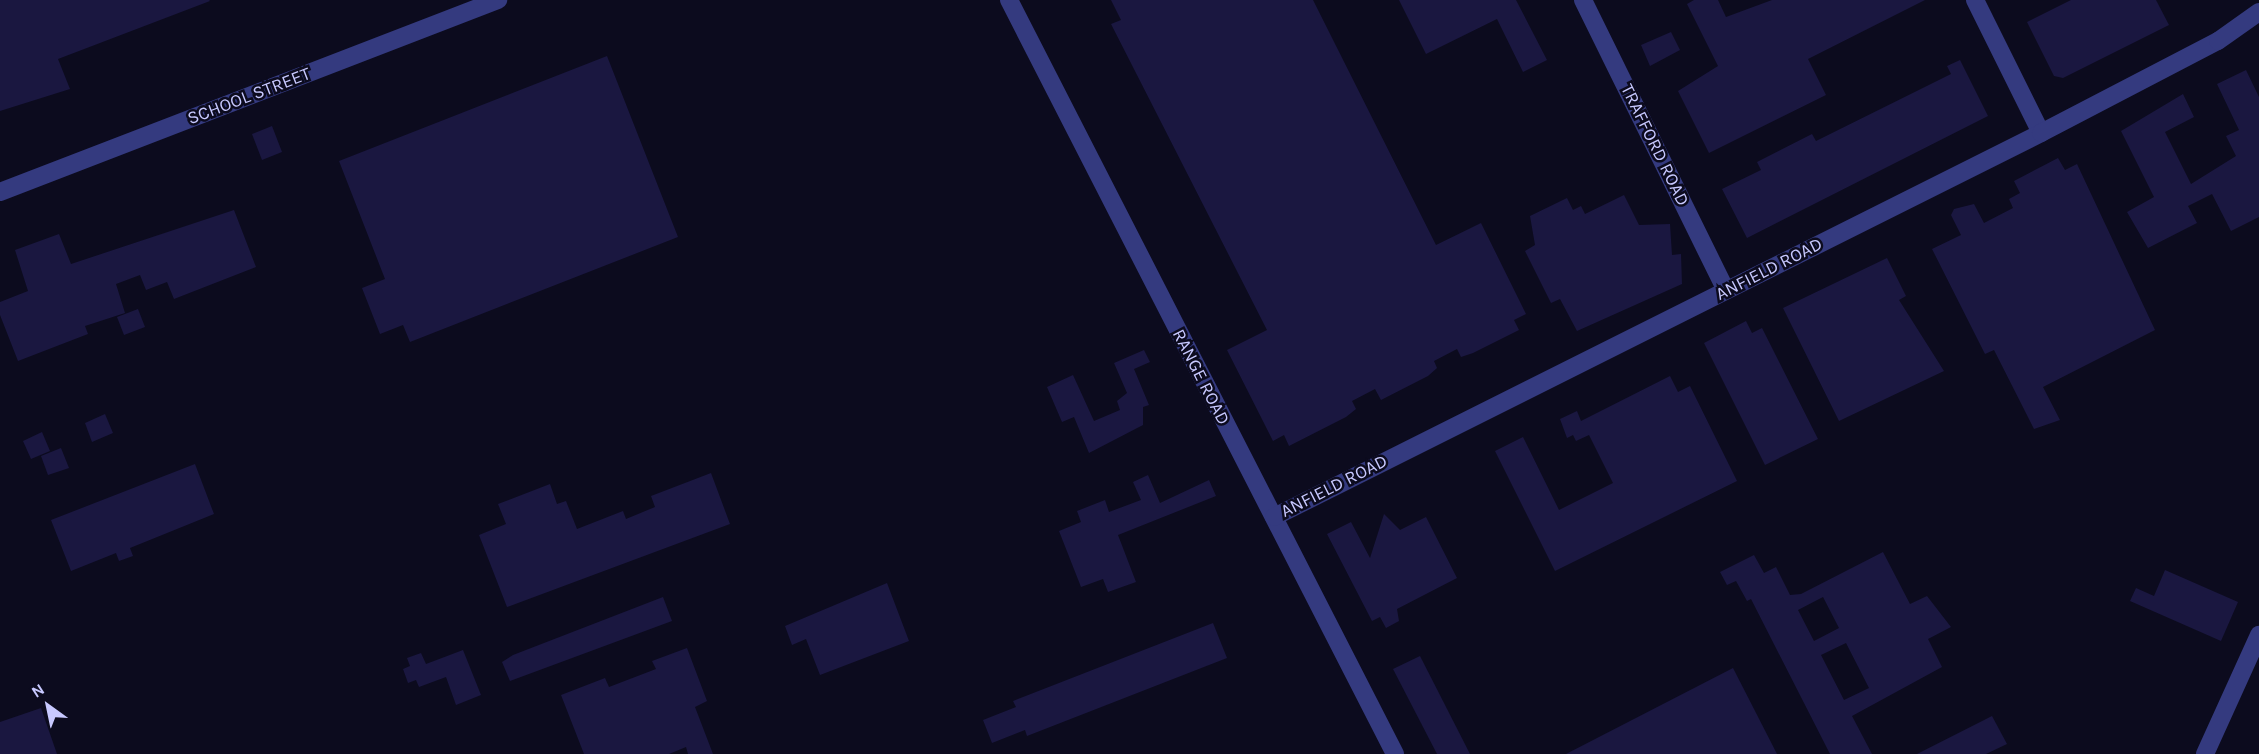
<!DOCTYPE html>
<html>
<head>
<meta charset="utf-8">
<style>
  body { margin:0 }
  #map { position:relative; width:2259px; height:754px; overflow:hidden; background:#0c0b1e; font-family:Karla,sans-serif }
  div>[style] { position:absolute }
  .building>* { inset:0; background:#1a1740 }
  .minor>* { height:18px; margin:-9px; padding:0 9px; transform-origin:9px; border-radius:9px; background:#343a7f }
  span { translate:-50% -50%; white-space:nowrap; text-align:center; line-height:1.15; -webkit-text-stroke:5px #0c0b1e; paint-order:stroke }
  .street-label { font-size:18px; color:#c8c9ff }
  .north { position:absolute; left:18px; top:676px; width:60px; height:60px; -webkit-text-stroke:4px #0c0b1e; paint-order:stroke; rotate:327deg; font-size:16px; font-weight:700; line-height:24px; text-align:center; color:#c8c9ff }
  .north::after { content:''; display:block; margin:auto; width:21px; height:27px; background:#c8c9ff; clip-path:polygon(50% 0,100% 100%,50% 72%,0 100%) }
</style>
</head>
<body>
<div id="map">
  <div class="building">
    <div style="clip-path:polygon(0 0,209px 0,210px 1px,58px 59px,70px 89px,0 111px)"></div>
    <div style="clip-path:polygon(1111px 0,1313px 0,1436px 245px,1481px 223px,1526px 314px,1514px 320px,1519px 330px,1473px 353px,1461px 357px,1457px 349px,1434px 361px,1437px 368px,1428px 376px,1381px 400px,1375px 389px,1352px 401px,1356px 409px,1346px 417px,1289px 446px,1284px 435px,1273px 441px,1227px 350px,1267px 330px,1111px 24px,1121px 20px)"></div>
    <div style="clip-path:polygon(1399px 0,1516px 0,1547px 60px,1523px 72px,1497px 19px,1426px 54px)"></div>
    <div style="clip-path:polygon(1694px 0,1718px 0,1726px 17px,1772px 0,1925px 0,1808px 59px,1826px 95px,1709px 153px,1678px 91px,1718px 66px,1687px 4px)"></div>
    <div style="clip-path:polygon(2071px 0,2156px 0,2169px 25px,2063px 78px,2054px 76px,2027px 22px)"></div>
    <div style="clip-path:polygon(1671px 32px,1680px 50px,1650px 66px,1641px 45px)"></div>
    <div style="clip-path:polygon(607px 56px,678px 237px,410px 342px,403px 325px,380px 334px,362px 288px,385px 279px,339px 161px)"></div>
    <div style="clip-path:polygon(1960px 60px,1988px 116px,1747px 238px,1722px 189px,1761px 170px,1757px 162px,1812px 134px,1816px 141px,1951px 74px,1947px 66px)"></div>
    <div style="clip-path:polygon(2246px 70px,2259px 97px,2259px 217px,2231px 231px,2212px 194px,2188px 206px,2197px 223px,2148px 248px,2127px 212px,2154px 197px,2121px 131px,2183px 94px,2194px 117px,2165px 132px,2191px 184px,2236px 156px,2226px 136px,2239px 130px,2217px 84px)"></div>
    <div style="clip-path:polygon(272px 126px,282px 152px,262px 160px,252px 134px)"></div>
    <div style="clip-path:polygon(2058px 158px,2065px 170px,2077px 164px,2155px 330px,2043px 387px,2060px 420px,2034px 429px,1994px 350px,1985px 354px,1932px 249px,1961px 235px,1951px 215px,1954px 209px,1974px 204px,1984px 223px,2013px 208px,2009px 199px,2020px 193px,2014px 181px)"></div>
    <div style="clip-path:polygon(1624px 195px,1639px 225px,1670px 224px,1672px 255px,1681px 254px,1682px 284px,1577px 331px,1560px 299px,1551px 303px,1525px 251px,1535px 245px,1530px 216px,1567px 198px,1573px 210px,1581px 206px,1585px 214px)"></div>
    <div style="clip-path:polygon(234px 210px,256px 267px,174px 299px,167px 282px,146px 290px,140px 275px,116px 284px,125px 313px,85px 326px,88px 334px,18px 361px,0 315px,0 302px,28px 291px,15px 250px,59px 234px,71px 264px)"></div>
    <div style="clip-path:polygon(1887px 258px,1906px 296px,1899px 300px,1944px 371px,1839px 421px,1783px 308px)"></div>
    <div style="clip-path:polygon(138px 309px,145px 327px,124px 335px,117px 317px)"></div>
    <div style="clip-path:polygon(1746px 321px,1752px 333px,1762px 328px,1818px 439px,1765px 465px,1704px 343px)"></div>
    <div style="clip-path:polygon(1144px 350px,1150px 362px,1134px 369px,1149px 405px,1143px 407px,1143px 425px,1089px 453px,1074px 417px,1062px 422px,1047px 387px,1073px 375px,1094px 421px,1120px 410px,1117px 401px,1127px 393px,1114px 363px)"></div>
    <div style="clip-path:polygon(1670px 376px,1678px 392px,1690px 386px,1737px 481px,1555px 571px,1495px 451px,1523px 437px,1559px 510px,1613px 483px,1589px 435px,1576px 441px,1573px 435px,1567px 438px,1560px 419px,1577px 411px,1581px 421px)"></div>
    <div style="clip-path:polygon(105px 414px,113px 433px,92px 442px,85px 423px)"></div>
    <div style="clip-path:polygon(42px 432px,50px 451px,31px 459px,23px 441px)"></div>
    <div style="clip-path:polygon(61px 448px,69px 468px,48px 475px,41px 456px)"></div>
    <div style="clip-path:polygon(195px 464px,214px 514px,130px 548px,133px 556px,119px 561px,116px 553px,71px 571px,51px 520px)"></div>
    <div style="clip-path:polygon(711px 473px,730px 524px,507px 607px,479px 535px,506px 524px,498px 504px,550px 484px,557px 504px,566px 501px,577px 529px,623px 511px,626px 519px,655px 507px,651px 496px)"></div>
    <div style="clip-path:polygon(1148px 475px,1160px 503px,1209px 480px,1216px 496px,1118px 535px,1136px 582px,1108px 592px,1103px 579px,1081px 587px,1059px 531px,1081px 522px,1077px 511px,1105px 500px,1109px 512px,1141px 500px,1133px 482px)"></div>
    <div style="clip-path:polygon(1384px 514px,1400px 530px,1426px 517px,1457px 578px,1397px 609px,1399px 621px,1386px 628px,1380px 617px,1372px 621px,1327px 534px,1351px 522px,1370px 558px)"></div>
    <div style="clip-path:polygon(evenodd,1883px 552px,1910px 604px,1927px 596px,1951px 627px,1928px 639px,1942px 667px,1852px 716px,1872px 754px,1830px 754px,1751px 599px,1747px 601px,1736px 581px,1727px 585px,1720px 572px,1754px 555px,1764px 573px,1776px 567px,1790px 595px,1801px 594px,1883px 552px,1823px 597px,1839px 628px,1814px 641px,1798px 610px,1823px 597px,1883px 552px,1846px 643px,1869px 688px,1844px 700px,1821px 655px,1846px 643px)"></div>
    <div style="clip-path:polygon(2165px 570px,2238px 602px,2221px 641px,2130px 601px,2136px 588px,2154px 596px)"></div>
    <div style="clip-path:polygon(887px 583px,909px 641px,820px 675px,806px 639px,792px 645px,785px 626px)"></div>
    <div style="clip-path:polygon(663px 597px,672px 621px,510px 681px,502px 662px,513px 655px)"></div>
    <div style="clip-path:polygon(1213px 623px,1227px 658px,1027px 736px,1025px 730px,992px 743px,983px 720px,1016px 707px,1013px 701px)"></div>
    <div style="clip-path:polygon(687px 648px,707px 701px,695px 707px,713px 754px,688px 754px,686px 747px,669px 754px,584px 754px,561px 695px,605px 678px,609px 687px,656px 669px,652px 661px)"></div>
    <div style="clip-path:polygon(463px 650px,481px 695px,456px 705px,446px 677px,419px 687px,416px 680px,408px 683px,403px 669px,410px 666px,407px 658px,421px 653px,426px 664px)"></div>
    <div style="clip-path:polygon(1420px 656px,1470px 754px,1437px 754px,1393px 669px)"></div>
    <div style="clip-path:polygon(1733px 668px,1777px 754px,1566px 754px)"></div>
    <div style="clip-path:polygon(41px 708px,57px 754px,0 754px,0 722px)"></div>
    <div style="clip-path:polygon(1992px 716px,2007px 744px,1986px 754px,1917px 754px)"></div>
  </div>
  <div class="minor">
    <div style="left:1009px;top:0;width:847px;rotate:62.89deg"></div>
    <div style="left:1583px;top:0;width:323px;rotate:63.8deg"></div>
    <div style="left:1975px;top:0;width:148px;rotate:63.6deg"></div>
    <div style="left:0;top:192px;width:534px;rotate:-21.08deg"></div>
    <div style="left:1274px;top:517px;width:858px;rotate:-26.59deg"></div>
    <div style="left:2041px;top:133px;width:199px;rotate:-27.5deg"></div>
    <div style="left:2218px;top:41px;width:50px;rotate:-35.3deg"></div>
    <div style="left:2205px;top:754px;width:131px;rotate:-65.6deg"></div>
  </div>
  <div class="street-label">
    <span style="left:249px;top:96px;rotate:-21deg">SCHOOL STREET</span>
    <span style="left:1655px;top:145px;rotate:64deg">TRAFFORD ROAD</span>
    <span style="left:1769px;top:269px;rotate:-27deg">ANFIELD ROAD</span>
    <span style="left:1201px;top:377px;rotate:63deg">RANGE ROAD</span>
    <span style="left:1334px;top:486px;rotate:-27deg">ANFIELD ROAD</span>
  </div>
  <div class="north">N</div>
</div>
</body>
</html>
